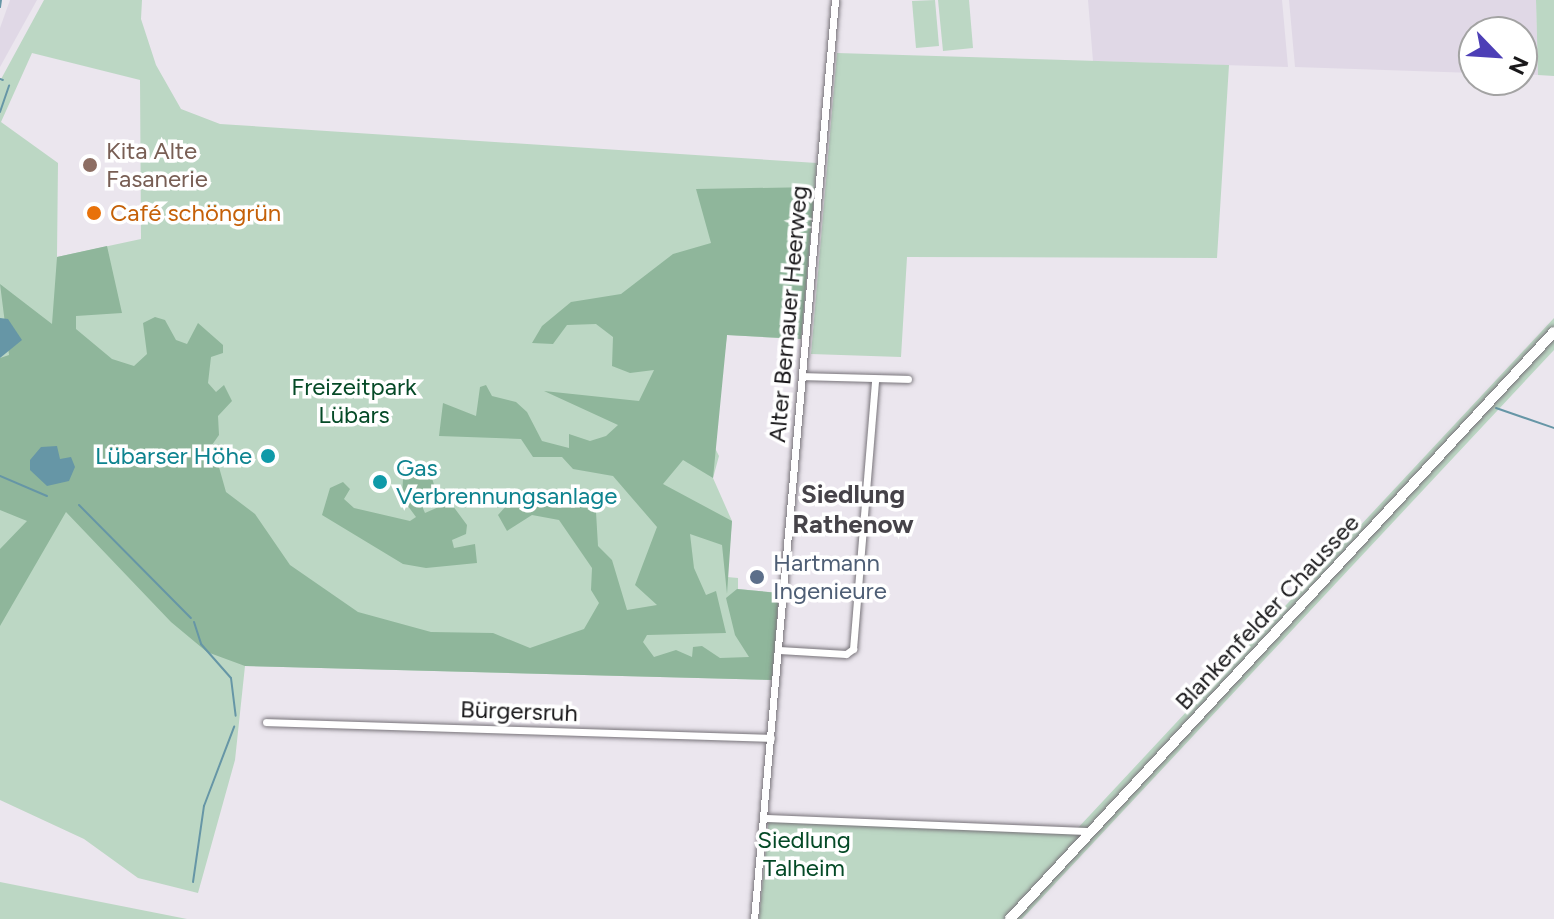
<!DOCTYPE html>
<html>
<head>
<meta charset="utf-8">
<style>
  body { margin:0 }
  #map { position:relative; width:1554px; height:919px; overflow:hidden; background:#ebe6ee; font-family:Figtree,sans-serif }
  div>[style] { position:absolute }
  .built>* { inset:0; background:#e0d8e6 }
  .green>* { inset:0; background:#bcd7c4 }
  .forest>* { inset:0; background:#8fb69b }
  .water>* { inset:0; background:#6696a6 }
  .stream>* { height:2px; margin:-1px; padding:0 1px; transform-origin:1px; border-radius:1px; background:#6696a6 }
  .roads { filter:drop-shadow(0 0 2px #777379) drop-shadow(0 0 2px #777379) }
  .street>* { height:7px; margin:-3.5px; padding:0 3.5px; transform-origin:3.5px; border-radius:3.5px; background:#fff }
  .secondary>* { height:10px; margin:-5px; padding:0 5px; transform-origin:5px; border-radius:5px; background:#fff }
  .dots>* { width:22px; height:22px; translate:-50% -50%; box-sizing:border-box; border:4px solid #fff; border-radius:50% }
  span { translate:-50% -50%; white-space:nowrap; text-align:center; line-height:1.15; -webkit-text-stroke:7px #fff; paint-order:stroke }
  .education-label { font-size:24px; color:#785e54 }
  .left { translate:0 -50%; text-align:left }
  .food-label { font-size:24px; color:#c56008 }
  .street-label { font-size:24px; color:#19181a }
  .park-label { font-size:24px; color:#054a27 }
  .culture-label { font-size:24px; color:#0d838f }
  .right { translate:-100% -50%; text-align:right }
  .service-label { font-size:24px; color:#4e5e75 }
  .neighbourhood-label { font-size:26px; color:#464349; font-weight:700 }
  .north { position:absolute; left:1458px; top:16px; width:80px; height:80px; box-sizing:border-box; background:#fff; border:2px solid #a3a3a3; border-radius:50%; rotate:115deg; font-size:22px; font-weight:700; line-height:32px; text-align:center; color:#19181a }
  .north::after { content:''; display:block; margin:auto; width:28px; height:36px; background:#4d3fb6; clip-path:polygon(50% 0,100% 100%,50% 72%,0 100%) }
</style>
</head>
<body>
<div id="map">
  <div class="built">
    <div style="clip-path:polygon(10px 0,37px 0,0 67px,0 28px)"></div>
    <div style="clip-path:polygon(1088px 0,1282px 0,1288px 67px,1093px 61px)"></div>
    <div style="clip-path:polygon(1289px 0,1536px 0,1538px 75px,1522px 74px,1522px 32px,1474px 32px,1474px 73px,1295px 67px)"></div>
  </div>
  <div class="green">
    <div style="clip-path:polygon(evenodd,44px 0,142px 0,141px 19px,156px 65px,181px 109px,220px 124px,817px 163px,801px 339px,727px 335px,713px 444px,719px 456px,713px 478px,732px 521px,727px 577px,738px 578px,738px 589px,779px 593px,772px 680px,245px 666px,235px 760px,198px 893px,138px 878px,84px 839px,0 800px,0 81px,44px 0,32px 53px,140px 80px,141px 239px,57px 257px,58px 163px,1px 122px,32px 53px)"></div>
    <div style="clip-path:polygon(935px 0,939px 46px,916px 48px,912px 1px)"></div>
    <div style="clip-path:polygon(938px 0,969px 0,973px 48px,943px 51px)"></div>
    <div style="clip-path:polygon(1536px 0,1554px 0,1554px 76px,1538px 75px)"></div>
    <div style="clip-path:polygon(837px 53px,1229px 65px,1217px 258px,907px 257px,901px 357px,811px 354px)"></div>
    <div style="clip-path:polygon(1554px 318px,1554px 350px,1022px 919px,759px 919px,769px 817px,1076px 830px)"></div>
    <div style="clip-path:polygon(0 882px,187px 919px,0 919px)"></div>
  </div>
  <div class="forest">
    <div style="clip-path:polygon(815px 187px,801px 339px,727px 335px,713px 478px,683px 460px,663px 484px,732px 521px,727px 594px,722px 545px,690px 534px,694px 568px,706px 595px,716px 591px,726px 633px,647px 635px,643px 642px,654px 657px,676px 650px,692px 657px,693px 647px,702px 646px,720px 658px,749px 657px,735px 635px,726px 598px,737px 589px,779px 593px,772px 680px,245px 666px,207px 652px,171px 622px,66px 512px,0 626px,0 549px,27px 521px,0 510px,0 358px,9px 355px,0 284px,52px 324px,57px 257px,107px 246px,122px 313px,76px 316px,76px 329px,112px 359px,134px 366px,147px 354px,143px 323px,155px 317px,165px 320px,176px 340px,187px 344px,198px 323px,223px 345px,223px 353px,211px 357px,208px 383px,216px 392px,224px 385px,232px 401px,218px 416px,219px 435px,207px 452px,215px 453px,226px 492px,255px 514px,290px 565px,358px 612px,431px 632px,493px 633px,530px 648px,584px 629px,599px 603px,591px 590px,592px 568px,559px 520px,532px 515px,507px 531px,498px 515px,507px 505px,523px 496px,563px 495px,596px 512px,598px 546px,612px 560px,627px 610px,657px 605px,635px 585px,657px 527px,613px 476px,573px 469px,562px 457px,533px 457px,521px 439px,439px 436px,443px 403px,476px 416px,480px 387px,486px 385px,492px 396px,516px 402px,527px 412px,542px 441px,569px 448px,569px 434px,590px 441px,606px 436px,618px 425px,544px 391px,639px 401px,654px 370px,630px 373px,612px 366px,613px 337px,596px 324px,567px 325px,553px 344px,532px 343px,542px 326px,571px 302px,621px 294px,673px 254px,711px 243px,696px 189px)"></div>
    <div style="clip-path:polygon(417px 470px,430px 472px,436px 491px,422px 506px,425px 513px,450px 502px,467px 525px,466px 534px,452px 540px,454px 548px,475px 544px,477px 563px,426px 568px,403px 564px,322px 515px,330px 488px,343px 482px,350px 489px,344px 499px,354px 508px,410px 521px,416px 517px,402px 498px,403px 479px)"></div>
  </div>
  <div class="water">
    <div style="clip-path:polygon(0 318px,8px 319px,22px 340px,0 358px)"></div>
    <div style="clip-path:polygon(57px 446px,60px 459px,71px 457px,75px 467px,69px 481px,47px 486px,30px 470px,30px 460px,41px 447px)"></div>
  </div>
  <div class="stream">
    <div style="left:0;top:7px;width:7px;rotate:-82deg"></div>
    <div style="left:0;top:79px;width:3px;rotate:18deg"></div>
    <div style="left:0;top:112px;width:28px;rotate:-71deg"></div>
    <div style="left:1496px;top:408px;width:61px;rotate:19deg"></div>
    <div style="left:0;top:476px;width:51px;rotate:23.1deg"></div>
    <div style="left:79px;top:505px;width:159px;rotate:45.3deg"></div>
    <div style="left:194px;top:622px;width:23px;rotate:72deg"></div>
    <div style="left:201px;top:644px;width:45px;rotate:48.6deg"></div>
    <div style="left:231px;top:678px;width:38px;rotate:83deg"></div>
    <div style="left:193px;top:882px;width:77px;rotate:-81.8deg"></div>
    <div style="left:204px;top:806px;width:85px;rotate:-69.2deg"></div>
  </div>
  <div class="roads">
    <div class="street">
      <div style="left:802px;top:376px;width:106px;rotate:1.6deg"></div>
      <div style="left:779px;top:650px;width:67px;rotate:3.4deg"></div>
      <div style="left:846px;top:654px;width:9px;rotate:-36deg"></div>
      <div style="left:853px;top:649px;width:270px;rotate:-85.3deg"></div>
      <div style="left:266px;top:722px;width:505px;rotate:1.81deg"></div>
      <div style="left:764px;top:818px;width:325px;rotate:2.3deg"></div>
      <div style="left:754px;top:919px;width:923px;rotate:-84.96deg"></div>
    </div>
    <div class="secondary">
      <div style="left:1010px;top:919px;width:800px;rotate:-47.18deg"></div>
    </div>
  </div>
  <div class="dots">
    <div style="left:90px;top:165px;background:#8d6e63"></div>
    <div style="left:94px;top:213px;background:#e8710a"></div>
    <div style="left:268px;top:456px;background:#0f9aa8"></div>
    <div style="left:380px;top:482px;background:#0f9aa8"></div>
    <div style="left:757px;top:577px;background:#5c6f8a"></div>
  </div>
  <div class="education-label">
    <span class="left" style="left:106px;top:165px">Kita Alte<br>Fasanerie</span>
  </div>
  <div class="food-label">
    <span class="left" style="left:110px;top:213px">Café schöngrün</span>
  </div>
  <div class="street-label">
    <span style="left:788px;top:314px;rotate:-85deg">Alter Bernauer Heerweg</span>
    <span style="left:1267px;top:612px;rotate:-47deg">Blankenfelder Chaussee</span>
    <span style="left:519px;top:711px;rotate:2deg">Bürgersruh</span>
  </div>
  <div class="park-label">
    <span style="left:354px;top:401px">Freizeitpark<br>Lübars</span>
    <span style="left:804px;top:854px">Siedlung<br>Talheim</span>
  </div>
  <div class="culture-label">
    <span class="right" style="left:252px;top:456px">Lübarser Höhe</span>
    <span class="left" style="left:396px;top:482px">Gas<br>Verbrennungsanlage</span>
  </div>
  <div class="service-label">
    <span class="left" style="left:773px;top:577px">Hartmann<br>Ingenieure</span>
  </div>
  <div class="neighbourhood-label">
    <span style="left:853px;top:510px">Siedlung<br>Rathenow</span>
  </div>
  <div class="north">N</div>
</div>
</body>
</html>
